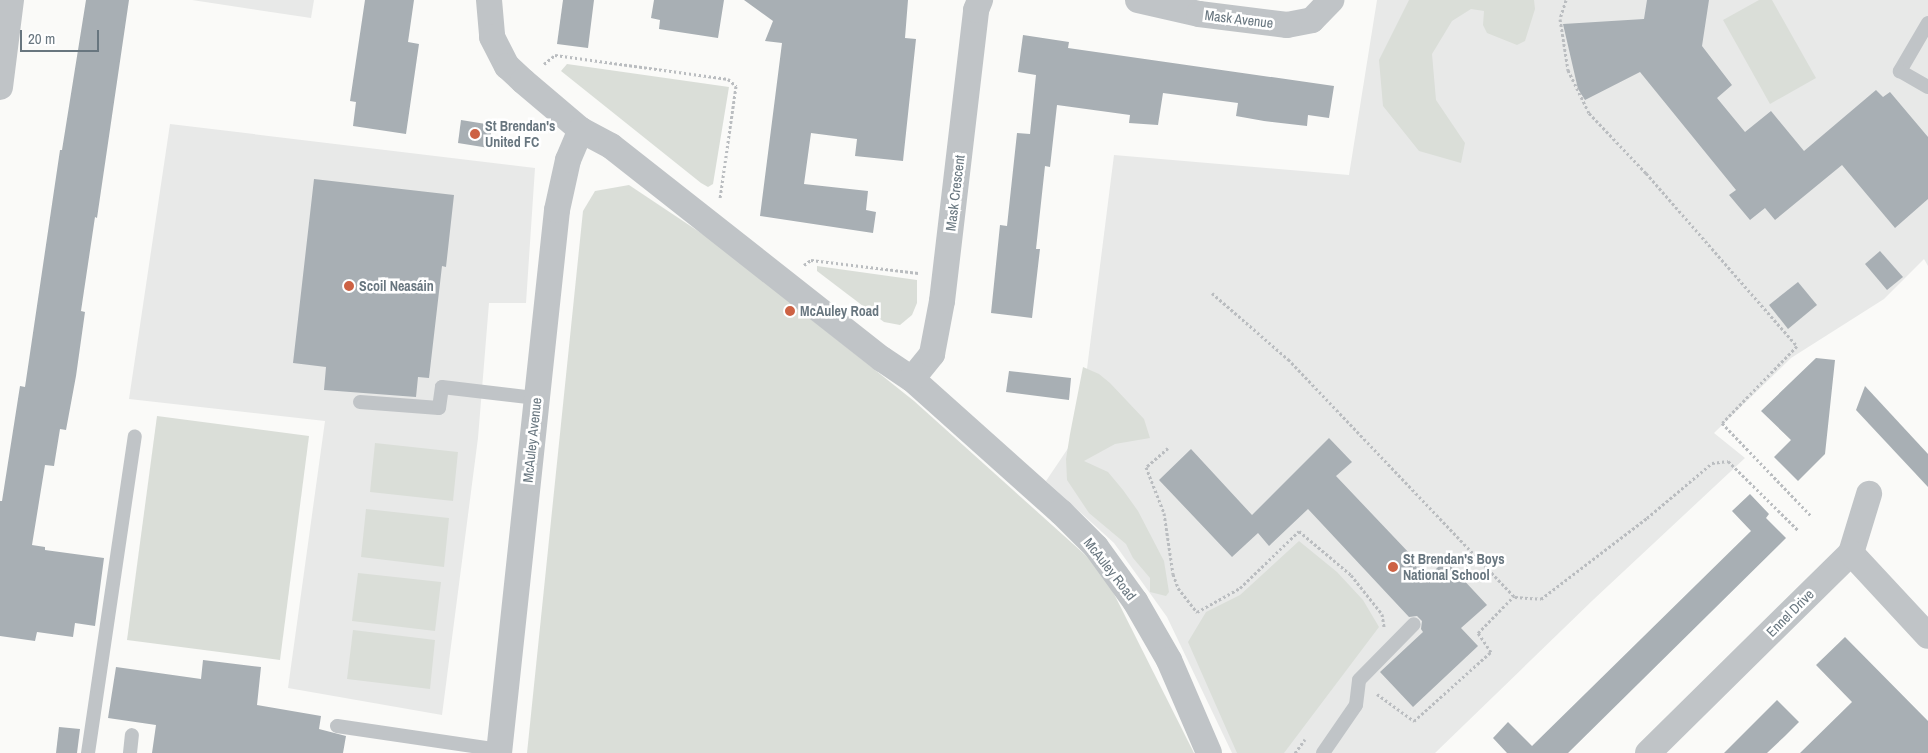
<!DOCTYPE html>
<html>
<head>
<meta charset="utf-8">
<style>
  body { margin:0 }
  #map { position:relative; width:1928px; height:753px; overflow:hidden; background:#fafaf8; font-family:"Archivo Narrow",sans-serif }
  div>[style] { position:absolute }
  .built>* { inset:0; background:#e8e9e8 }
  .green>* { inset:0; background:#daded8 }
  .building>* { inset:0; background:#a8afb4 }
  .path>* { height:3px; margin-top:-1.5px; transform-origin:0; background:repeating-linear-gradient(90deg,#babdc0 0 2.5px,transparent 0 5px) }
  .lane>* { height:14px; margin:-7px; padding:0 7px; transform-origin:7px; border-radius:7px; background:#c0c4c7 }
  .street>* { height:26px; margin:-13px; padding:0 13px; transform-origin:13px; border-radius:13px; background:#c0c4c7 }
  .dots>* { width:14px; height:14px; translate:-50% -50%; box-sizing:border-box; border:2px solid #fff; border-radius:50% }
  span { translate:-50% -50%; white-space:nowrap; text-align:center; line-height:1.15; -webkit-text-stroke:5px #fff; paint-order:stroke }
  .street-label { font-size:14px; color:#68767f }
  .poi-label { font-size:14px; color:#68767f; font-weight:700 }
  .left { translate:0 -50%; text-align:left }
  .scale { position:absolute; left:20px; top:30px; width:79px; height:22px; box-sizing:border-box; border:2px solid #68767f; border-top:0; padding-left:6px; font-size:15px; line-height:18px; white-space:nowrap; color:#68767f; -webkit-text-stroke:4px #fff; paint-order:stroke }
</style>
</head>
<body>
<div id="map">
  <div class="built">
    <div style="clip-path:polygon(192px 0,314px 0,311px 18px)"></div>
    <div style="clip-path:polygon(1377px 0,1928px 0,1928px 266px,1924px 259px,1884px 299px,1791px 358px,1714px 433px,1745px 458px,1593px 600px,1435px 753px,1232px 753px,1167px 617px,1114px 543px,1046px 481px,1079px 432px,1114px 155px,1349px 175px)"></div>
    <div style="clip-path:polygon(170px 124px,535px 168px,526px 303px,489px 303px,478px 438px,442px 715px,288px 688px,325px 421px,129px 399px)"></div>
  </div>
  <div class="green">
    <div style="clip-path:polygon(1409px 0,1534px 0,1535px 9px,1525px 41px,1517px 45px,1487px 33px,1483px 25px,1484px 11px,1471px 9px,1452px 21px,1432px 54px,1436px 100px,1465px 143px,1461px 163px,1419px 151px,1383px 106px,1379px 60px)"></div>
    <div style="clip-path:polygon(1759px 0,1772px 0,1816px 78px,1770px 104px,1723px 20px)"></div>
    <div style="clip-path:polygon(567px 64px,729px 87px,713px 184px,708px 187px,701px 183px,561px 71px)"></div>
    <div style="clip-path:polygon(629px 185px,713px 241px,914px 401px,1102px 570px,1194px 753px,527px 753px,583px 211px,595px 191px)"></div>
    <div style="clip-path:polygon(817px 266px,917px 280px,917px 303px,912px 315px,900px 325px,884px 322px,817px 271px)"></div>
    <div style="clip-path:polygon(1083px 367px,1099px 374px,1110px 383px,1144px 419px,1150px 438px,1115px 444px,1084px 461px,1108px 472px,1123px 490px,1138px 511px,1164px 561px,1169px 592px,1166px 596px,1150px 592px,1150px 578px,1133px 558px,1126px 544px,1089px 513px,1067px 480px,1066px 459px,1070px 434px)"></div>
    <div style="clip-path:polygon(157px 416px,309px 436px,280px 660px,127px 640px)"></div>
    <div style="clip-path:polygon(375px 443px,458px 452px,453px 501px,370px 492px)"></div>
    <div style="clip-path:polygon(366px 509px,449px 518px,444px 567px,361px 557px)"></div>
    <div style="clip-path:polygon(1299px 541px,1337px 572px,1363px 600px,1379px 627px,1284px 753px,1237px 753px,1188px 642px,1206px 612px,1240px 595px)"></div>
    <div style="clip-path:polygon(358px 573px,441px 582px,435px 631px,352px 621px)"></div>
    <div style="clip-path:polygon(353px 630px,435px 640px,430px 689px,347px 679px)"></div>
  </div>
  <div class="building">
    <div style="clip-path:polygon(86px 0,129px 0,97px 218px,95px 217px,81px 311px,85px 312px,76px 376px,66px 430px,60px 429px,54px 466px,45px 465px,32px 545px,45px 547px,45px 550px,104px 558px,95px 626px,75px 623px,73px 637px,37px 632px,35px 641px,0 636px,0 501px,2px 501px,20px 386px,25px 387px,60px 150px,62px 150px)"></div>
    <div style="clip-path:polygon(365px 0,414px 0,408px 42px,419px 44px,406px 134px,353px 126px,356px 102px,350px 101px)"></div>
    <div style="clip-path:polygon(563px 0,594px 0,588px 48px,557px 44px)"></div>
    <div style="clip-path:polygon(654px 0,724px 0,718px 38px,659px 29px,660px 20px,651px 18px)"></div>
    <div style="clip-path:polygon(744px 0,908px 0,905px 38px,916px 39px,903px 161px,855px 156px,857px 139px,811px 133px,804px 184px,868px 191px,866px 210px,876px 212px,873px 233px,760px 216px,782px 43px,765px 41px,773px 21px)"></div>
    <div style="clip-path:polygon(1647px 0,1709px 0,1702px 46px,1732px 85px,1717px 98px,1745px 132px,1771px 111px,1804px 151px,1876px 90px,1883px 97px,1890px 92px,1928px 137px,1928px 199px,1895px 228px,1842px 165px,1775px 220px,1765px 208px,1750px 220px,1729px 195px,1736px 190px,1640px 72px,1585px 100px,1578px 89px,1563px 24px,1644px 19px)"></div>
    <div style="clip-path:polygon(1023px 35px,1069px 42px,1068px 48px,1334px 86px,1329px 118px,1308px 115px,1307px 126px,1264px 121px,1236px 116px,1238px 103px,1163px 93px,1158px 125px,1129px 123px,1130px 115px,1057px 105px,1050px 167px,1045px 166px,1036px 249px,1040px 249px,1032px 318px,991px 313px,1000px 225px,1007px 226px,1017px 133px,1030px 134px,1036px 75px,1018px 72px)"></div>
    <div style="clip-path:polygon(461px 120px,492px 125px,489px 148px,458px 143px)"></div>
    <div style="clip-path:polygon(314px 179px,454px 195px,446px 267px,442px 266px,429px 378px,418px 377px,416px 397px,324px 390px,326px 367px,293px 363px)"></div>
    <div style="clip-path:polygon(1880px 251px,1903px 277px,1887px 290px,1865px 264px)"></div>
    <div style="clip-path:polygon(1798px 282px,1817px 305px,1788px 329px,1769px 305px)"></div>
    <div style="clip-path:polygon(1816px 358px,1835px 360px,1825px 454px,1798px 481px,1774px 457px,1791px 440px,1761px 411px)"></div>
    <div style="clip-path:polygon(1009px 371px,1071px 378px,1069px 400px,1006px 392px)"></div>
    <div style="clip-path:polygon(1865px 386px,1928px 454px,1928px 487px,1856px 410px)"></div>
    <div style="clip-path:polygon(1329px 438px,1352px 462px,1336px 476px,1430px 575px,1445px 560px,1487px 605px,1461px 628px,1478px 646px,1413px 707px,1380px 672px,1423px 632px,1421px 629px,1422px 621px,1417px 616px,1409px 617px,1308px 509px,1269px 546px,1258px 533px,1232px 557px,1159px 480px,1191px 449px,1252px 515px)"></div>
    <div style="clip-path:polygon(1750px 494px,1769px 514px,1766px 518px,1786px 538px,1568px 753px,1507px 753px,1493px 738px,1508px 722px,1532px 746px,1751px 531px,1732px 511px)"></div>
    <div style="clip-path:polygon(1845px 637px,1928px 721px,1928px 753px,1800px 753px,1852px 702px,1816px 665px)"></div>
    <div style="clip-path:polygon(203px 660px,261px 667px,257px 705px,321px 716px,319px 729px,346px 736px,343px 753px,152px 753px,156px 725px,108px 718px,116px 667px,201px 679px)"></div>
    <div style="clip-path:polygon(1777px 700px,1799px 722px,1785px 736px,1767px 753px,1724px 753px)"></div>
    <div style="clip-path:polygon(59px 727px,80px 729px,77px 753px,56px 753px)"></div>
  </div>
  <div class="path">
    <div style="left:1566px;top:0;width:20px;rotate:108deg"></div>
    <div style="left:1560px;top:19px;width:52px;rotate:81.1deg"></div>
    <div style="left:1568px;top:70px;width:48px;rotate:64deg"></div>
    <div style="left:1589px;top:113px;width:83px;rotate:46.5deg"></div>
    <div style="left:1646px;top:173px;width:230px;rotate:48.9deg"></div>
    <div style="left:1797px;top:346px;width:107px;rotate:134.2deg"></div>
    <div style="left:1722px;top:423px;width:130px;rotate:46.2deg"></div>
    <div style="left:544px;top:64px;width:14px;rotate:-39deg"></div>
    <div style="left:555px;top:55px;width:175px;rotate:7.9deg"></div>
    <div style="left:728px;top:79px;width:11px;rotate:41deg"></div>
    <div style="left:736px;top:86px;width:114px;rotate:98.1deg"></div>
    <div style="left:804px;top:265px;width:9px;rotate:-36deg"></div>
    <div style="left:811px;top:260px;width:108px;rotate:6.9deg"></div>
    <div style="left:1212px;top:293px;width:101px;rotate:41deg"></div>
    <div style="left:1288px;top:359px;width:329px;rotate:46.4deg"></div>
    <div style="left:1515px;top:597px;width:26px;rotate:4deg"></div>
    <div style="left:1541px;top:599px;width:133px;rotate:-37.4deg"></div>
    <div style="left:1647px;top:518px;width:85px;rotate:-40.2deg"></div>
    <div style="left:1712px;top:463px;width:16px;rotate:-7deg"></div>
    <div style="left:1728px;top:461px;width:98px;rotate:44.6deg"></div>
    <div style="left:1168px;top:448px;width:29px;rotate:139deg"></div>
    <div style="left:1146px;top:467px;width:49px;rotate:68.6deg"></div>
    <div style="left:1164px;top:513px;width:62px;rotate:81.6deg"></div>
    <div style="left:1173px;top:574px;width:15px;rotate:70deg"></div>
    <div style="left:1178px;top:588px;width:31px;rotate:52deg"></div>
    <div style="left:1197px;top:612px;width:49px;rotate:-29.2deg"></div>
    <div style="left:1240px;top:588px;width:82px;rotate:-44deg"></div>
    <div style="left:1299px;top:531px;width:68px;rotate:40.2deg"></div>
    <div style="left:1351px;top:575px;width:50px;rotate:51.5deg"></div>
    <div style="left:1382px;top:614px;width:13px;rotate:81deg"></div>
    <div style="left:1377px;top:694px;width:46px;rotate:36.1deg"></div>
    <div style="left:1414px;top:721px;width:103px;rotate:-41.9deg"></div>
    <div style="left:1491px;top:652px;width:23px;rotate:-124deg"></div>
    <div style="left:1478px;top:633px;width:52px;rotate:-45.8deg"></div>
    <div style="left:1295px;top:753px;width:17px;rotate:-54deg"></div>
  </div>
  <div class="lane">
    <div style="left:1928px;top:23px;width:56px;rotate:120.3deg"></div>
    <div style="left:1900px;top:71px;width:32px;rotate:30deg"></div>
    <div style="left:360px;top:402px;width:79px;rotate:4.3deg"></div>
    <div style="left:439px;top:408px;width:21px;rotate:-82deg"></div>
    <div style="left:442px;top:387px;width:95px;rotate:6.7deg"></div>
    <div style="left:337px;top:726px;width:164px;rotate:8.4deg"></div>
    <div style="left:88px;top:753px;width:320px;rotate:-81.6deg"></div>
    <div style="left:130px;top:753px;width:18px;rotate:-84deg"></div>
    <div style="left:1323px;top:753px;width:58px;rotate:-55.5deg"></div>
    <div style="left:1356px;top:705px;width:25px;rotate:-83deg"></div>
    <div style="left:1359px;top:680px;width:78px;rotate:-45.5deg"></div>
  </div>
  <div class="street">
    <div style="left:489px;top:0;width:37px;rotate:85deg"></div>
    <div style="left:492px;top:37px;width:33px;rotate:63deg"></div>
    <div style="left:507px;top:66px;width:22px;rotate:43deg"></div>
    <div style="left:523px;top:81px;width:76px;rotate:40.2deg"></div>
    <div style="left:581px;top:130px;width:34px;rotate:28deg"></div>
    <div style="left:611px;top:146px;width:345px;rotate:38.2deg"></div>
    <div style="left:882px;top:359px;width:36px;rotate:34deg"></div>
    <div style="left:912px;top:379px;width:200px;rotate:41.8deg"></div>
    <div style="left:1061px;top:512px;width:49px;rotate:45deg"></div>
    <div style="left:1096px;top:547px;width:67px;rotate:54.2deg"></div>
    <div style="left:1135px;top:601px;width:68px;rotate:60deg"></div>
    <div style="left:1169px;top:660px;width:101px;rotate:66.7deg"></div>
    <div style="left:1138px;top:0;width:63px;rotate:12.9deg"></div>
    <div style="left:1199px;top:14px;width:89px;rotate:7.1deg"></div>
    <div style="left:1287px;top:25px;width:25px;rotate:-11deg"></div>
    <div style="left:1312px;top:20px;width:28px;rotate:-46deg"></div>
    <div style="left:0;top:87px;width:88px;rotate:-82.8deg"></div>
    <div style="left:912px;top:379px;width:32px;rotate:-51deg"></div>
    <div style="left:932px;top:354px;width:54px;rotate:-79.3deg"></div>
    <div style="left:942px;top:301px;width:293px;rotate:-83.3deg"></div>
    <div style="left:976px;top:10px;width:11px;rotate:-68deg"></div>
    <div style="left:1851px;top:553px;width:62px;rotate:-73deg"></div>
    <div style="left:499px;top:753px;width:546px;rotate:-83.9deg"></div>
    <div style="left:557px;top:210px;width:51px;rotate:-77.6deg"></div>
    <div style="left:568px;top:160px;width:33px;rotate:-67deg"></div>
    <div style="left:1648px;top:753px;width:285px;rotate:-44.6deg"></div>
    <div style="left:1851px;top:553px;width:113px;rotate:47.1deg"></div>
  </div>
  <div class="dots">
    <div style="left:475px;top:134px;background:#cd6244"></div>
    <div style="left:349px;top:286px;background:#cd6244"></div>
    <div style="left:790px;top:311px;background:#cd6244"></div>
    <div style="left:1393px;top:567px;background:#cd6244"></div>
  </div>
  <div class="street-label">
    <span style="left:1239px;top:19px;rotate:7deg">Mask Avenue</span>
    <span style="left:955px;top:193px;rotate:-83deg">Mask Crescent</span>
    <span style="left:532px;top:440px;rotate:-84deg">McAuley Avenue</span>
    <span style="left:1110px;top:569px;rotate:52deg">McAuley Road</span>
    <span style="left:1790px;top:613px;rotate:-45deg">Ennel Drive</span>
  </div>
  <div class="poi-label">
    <span class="left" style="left:485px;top:134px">St Brendan's<br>United FC</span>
    <span class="left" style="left:359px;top:286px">Scoil Neasáin</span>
    <span class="left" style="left:800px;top:311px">McAuley Road</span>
    <span class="left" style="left:1403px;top:567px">St Brendan's Boys<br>National School</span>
  </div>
  <div class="scale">20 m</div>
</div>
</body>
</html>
